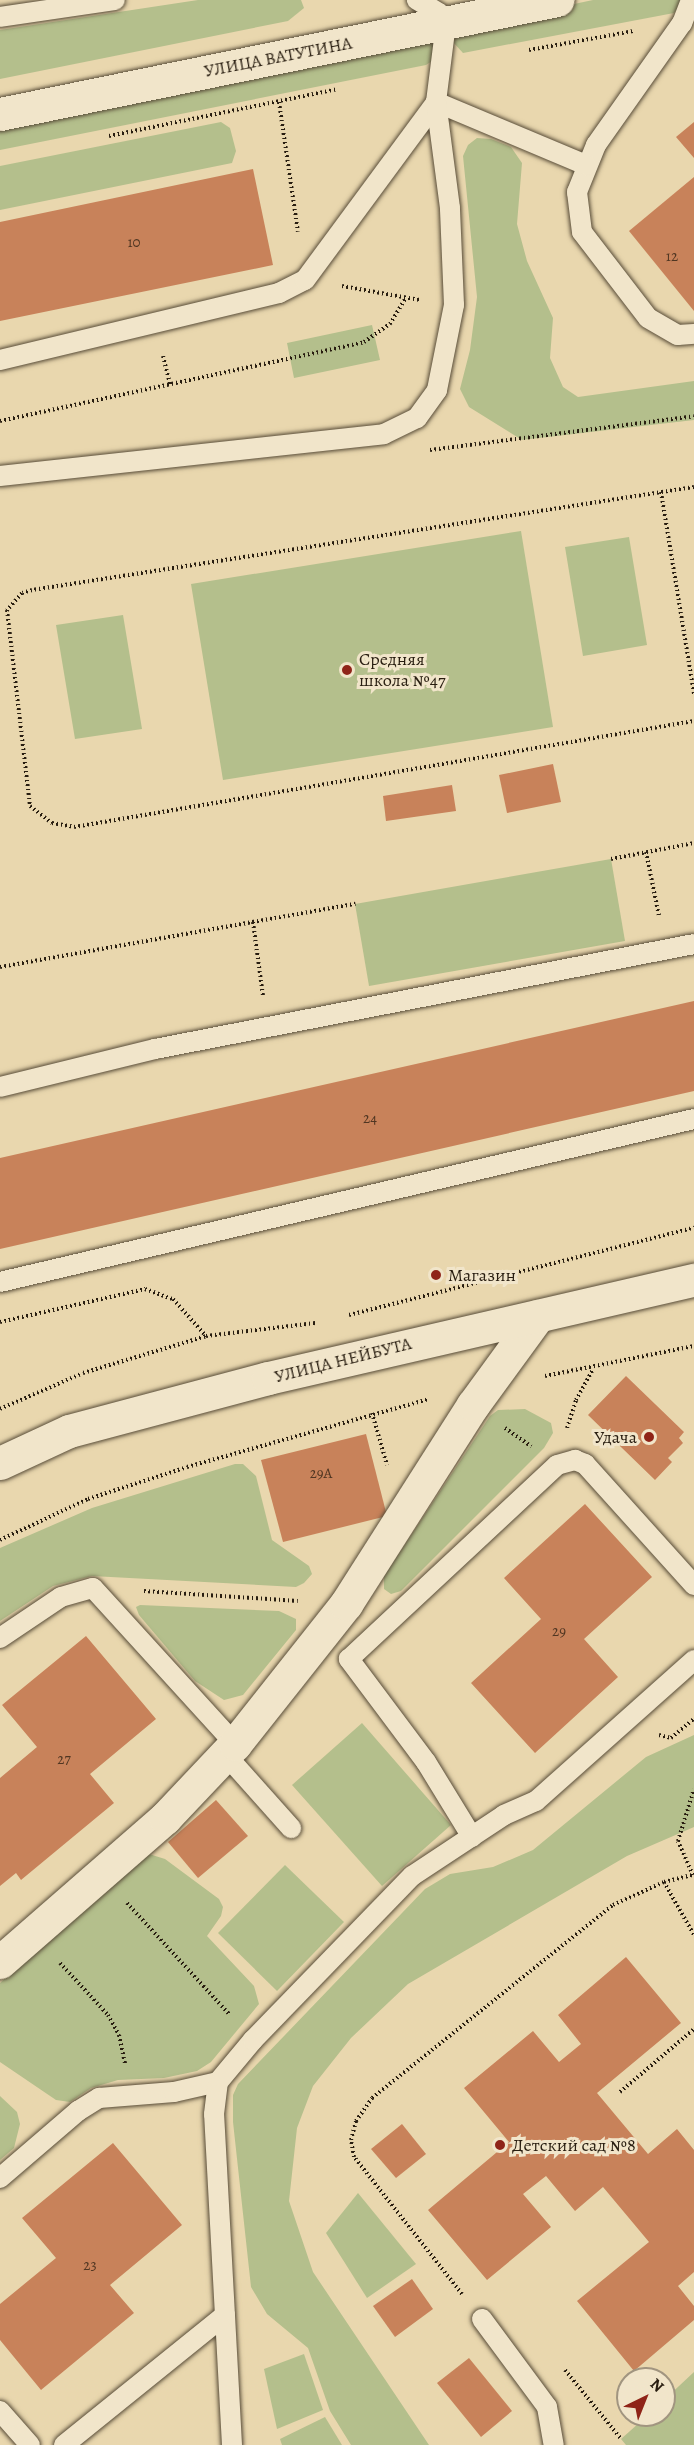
<!DOCTYPE html>
<html>
<head>
<meta charset="utf-8">
<style>
  body { margin:0 }
  #map { position:relative; width:694px; height:2445px; overflow:hidden; background:#e9d7ae; font-family:Alegreya,serif }
  div>[style] { position:absolute }
  .green>* { inset:0; background:#b4bf8c }
  .building>* { inset:0; background:#c8825a }
  .path>* { height:4px; margin-top:-2px; transform-origin:0; background:repeating-linear-gradient(90deg,#281d10 0 1.5px,transparent 0 4.5px) }
  .roads { filter:drop-shadow(0 0 2px #584c38) drop-shadow(0 0 2px #584c38) }
  .lane>* { height:20px; margin:-10px; padding:0 10px; transform-origin:10px; border-radius:10px; background:#f1e5ca }
  .street>* { height:33px; margin:-16.5px; padding:0 16.5px; transform-origin:16.5px; border-radius:16.5px; background:#f1e5ca }
  .secondary>* { height:33px; margin:-16.5px; padding:0 16.5px; transform-origin:16.5px; border-radius:16.5px; background:#f1e5ca }
  .dots>* { width:16px; height:16px; translate:-50% -50%; box-sizing:border-box; border:3px solid #f1e5ca; border-radius:50% }
  span { translate:-50% -50%; white-space:nowrap; text-align:center; line-height:1.15; -webkit-text-stroke:6px #f1e5ca; paint-order:stroke }
  .number-label { font-size:15px; color:#503622 }
  .number-label span { -webkit-text-stroke-width:0 }
  .street-label { font-size:18px; color:#281d10 }
  .poi-label { font-size:18px; color:#281d10 }
  .left { translate:0 -50%; text-align:left }
  .right { translate:-100% -50%; text-align:right }
  .north { position:absolute; left:616px; top:2367px; width:60px; height:60px; box-sizing:border-box; background:#f1e5ca; border:2px solid #a19580; border-radius:50%; rotate:43deg; font-size:16px; font-weight:700; line-height:24px; text-align:center; color:#281d10 }
  .north::after { content:''; display:block; margin:auto; width:21px; height:27px; background:#8f2418; clip-path:polygon(50% 0,100% 100%,50% 72%,0 100%) }
</style>
</head>
<body>
<div id="map">
  <div class="green">
    <div style="clip-path:polygon(198px 0,301px 0,304px 8px,288px 21px,0 79px,0 30px)"></div>
    <div style="clip-path:polygon(593px 0,685px 0,674px 13px,463px 53px,452px 41px,456px 29px)"></div>
    <div style="clip-path:polygon(435px 36px,432px 61px,426px 65px,0 150px,0 121px)"></div>
    <div style="clip-path:polygon(221px 122px,230px 128px,236px 151px,232px 163px,0 210px,0 166px)"></div>
    <div style="clip-path:polygon(477px 138px,491px 139px,511px 147px,522px 163px,517px 224px,527px 261px,553px 318px,550px 358px,563px 387px,578px 397px,694px 381px,694px 420px,522px 440px,469px 407px,460px 389px,470px 350px,477px 297px,463px 156px,468px 145px)"></div>
    <div style="clip-path:polygon(372px 325px,380px 360px,294px 378px,287px 343px)"></div>
    <div style="clip-path:polygon(521px 531px,553px 727px,223px 780px,191px 584px)"></div>
    <div style="clip-path:polygon(629px 537px,647px 645px,583px 656px,565px 547px)"></div>
    <div style="clip-path:polygon(123px 615px,142px 729px,75px 739px,56px 625px)"></div>
    <div style="clip-path:polygon(611px 859px,625px 941px,369px 986px,355px 904px)"></div>
    <div style="clip-path:polygon(525px 1409px,551px 1423px,553px 1433px,544px 1448px,401px 1591px,391px 1594px,384px 1589px,384px 1576px,490px 1416px,498px 1410px)"></div>
    <div style="clip-path:polygon(235px 1464px,243px 1464px,256px 1476px,272px 1540px,309px 1566px,312px 1574px,304px 1583px,296px 1587px,92px 1576px,53px 1586px,0 1621px,0 1548px,92px 1508px)"></div>
    <div style="clip-path:polygon(140px 1605px,279px 1611px,296px 1619px,296px 1630px,243px 1695px,224px 1700px,195px 1681px,139px 1615px,136px 1607px)"></div>
    <div style="clip-path:polygon(362px 1723px,451px 1825px,382px 1886px,292px 1785px)"></div>
    <div style="clip-path:polygon(694px 1735px,694px 1827px,627px 1856px,408px 1984px,351px 2038px,313px 2086px,297px 2128px,289px 2201px,313px 2272px,429px 2445px,351px 2445px,330px 2411px,308px 2348px,267px 2314px,251px 2287px,233px 2122px,233px 2095px,238px 2084px,425px 1889px,450px 1874px,493px 1867px,533px 1850px,646px 1757px)"></div>
    <div style="clip-path:polygon(149px 1854px,165px 1859px,219px 1899px,223px 1907px,221px 1916px,207px 1936px,254px 1986px,259px 2004px,211px 2062px,197px 2071px,164px 2078px,118px 2080px,91px 2088px,70px 2102px,56px 2100px,0 2062px,0 1983px,143px 1855px)"></div>
    <div style="clip-path:polygon(285px 1865px,344px 1922px,277px 1991px,218px 1933px)"></div>
    <div style="clip-path:polygon(0 2096px,17px 2112px,20px 2124px,14px 2148px,0 2160px)"></div>
    <div style="clip-path:polygon(358px 2193px,416px 2264px,367px 2298px,326px 2233px)"></div>
    <div style="clip-path:polygon(304px 2354px,323px 2410px,277px 2429px,264px 2369px)"></div>
    <div style="clip-path:polygon(694px 2372px,694px 2445px,626px 2445px,621px 2439px,648px 2415px,664px 2415px,664px 2400px)"></div>
    <div style="clip-path:polygon(325px 2417px,342px 2445px,282px 2445px,280px 2439px)"></div>
  </div>
  <div class="building">
    <div style="clip-path:polygon(694px 122px,694px 158px,676px 137px)"></div>
    <div style="clip-path:polygon(253px 169px,273px 265px,0 321px,0 222px)"></div>
    <div style="clip-path:polygon(694px 177px,694px 311px,629px 231px)"></div>
    <div style="clip-path:polygon(553px 764px,561px 802px,507px 813px,499px 775px)"></div>
    <div style="clip-path:polygon(452px 785px,456px 811px,386px 821px,383px 796px)"></div>
    <div style="clip-path:polygon(694px 1001px,694px 1091px,0 1249px,0 1158px)"></div>
    <div style="clip-path:polygon(626px 1376px,684px 1432px,679px 1438px,683px 1443px,668px 1458px,672px 1462px,655px 1480px,588px 1415px)"></div>
    <div style="clip-path:polygon(366px 1434px,387px 1516px,283px 1542px,261px 1460px)"></div>
    <div style="clip-path:polygon(585px 1504px,652px 1577px,584px 1639px,618px 1677px,535px 1753px,471px 1683px,541px 1619px,504px 1578px)"></div>
    <div style="clip-path:polygon(86px 1636px,156px 1719px,90px 1774px,114px 1803px,21px 1880px,16px 1873px,0 1886px,0 1778px,37px 1747px,2px 1705px)"></div>
    <div style="clip-path:polygon(216px 1800px,248px 1836px,198px 1878px,168px 1842px)"></div>
    <div style="clip-path:polygon(626px 1957px,681px 2023px,597px 2093px,648px 2154px,677px 2129px,694px 2150px,694px 2272px,678px 2286px,694px 2306px,694px 2320px,634px 2371px,577px 2301px,649px 2242px,603px 2187px,575px 2211px,546px 2176px,523px 2194px,551px 2227px,487px 2280px,428px 2210px,509px 2142px,464px 2088px,533px 2031px,559px 2062px,581px 2044px,558px 2015px)"></div>
    <div style="clip-path:polygon(402px 2124px,426px 2154px,396px 2178px,371px 2149px)"></div>
    <div style="clip-path:polygon(113px 2143px,182px 2225px,110px 2285px,134px 2313px,41px 2390px,0 2340px,0 2304px,56px 2258px,22px 2218px)"></div>
    <div style="clip-path:polygon(412px 2279px,433px 2309px,395px 2337px,373px 2306px)"></div>
    <div style="clip-path:polygon(469px 2358px,512px 2411px,481px 2437px,437px 2383px)"></div>
  </div>
  <div class="path">
    <div style="left:529px;top:50px;width:107px;rotate:-10.3deg"></div>
    <div style="left:279px;top:102px;width:131px;rotate:81.7deg"></div>
    <div style="left:109px;top:136px;width:233px;rotate:-11.6deg"></div>
    <div style="left:342px;top:286px;width:79px;rotate:10.2deg"></div>
    <div style="left:163px;top:356px;width:30px;rotate:76deg"></div>
    <div style="left:0;top:421px;width:372px;rotate:-12.2deg"></div>
    <div style="left:364px;top:342px;width:32px;rotate:-35deg"></div>
    <div style="left:390px;top:324px;width:31px;rotate:-59deg"></div>
    <div style="left:430px;top:450px;width:266px;rotate:-7.3deg"></div>
    <div style="left:694px;top:487px;width:670px;rotate:171.16deg"></div>
    <div style="left:32px;top:590px;width:10px;rotate:163deg"></div>
    <div style="left:22px;top:593px;width:23px;rotate:131deg"></div>
    <div style="left:7px;top:610px;width:197px;rotate:83.3deg"></div>
    <div style="left:30px;top:806px;width:28px;rotate:38deg"></div>
    <div style="left:52px;top:823px;width:22px;rotate:10deg"></div>
    <div style="left:74px;top:827px;width:629px;rotate:-9.7deg"></div>
    <div style="left:661px;top:492px;width:205px;rotate:80.7deg"></div>
    <div style="left:646px;top:852px;width:65px;rotate:78.5deg"></div>
    <div style="left:611px;top:859px;width:85px;rotate:-10.9deg"></div>
    <div style="left:253px;top:922px;width:75px;rotate:82.3deg"></div>
    <div style="left:0;top:967px;width:361px;rotate:-10.1deg"></div>
    <div style="left:349px;top:1315px;width:356px;rotate:-14.2deg"></div>
    <div style="left:0;top:1322px;width:149px;rotate:-12.8deg"></div>
    <div style="left:145px;top:1289px;width:30px;rotate:20deg"></div>
    <div style="left:173px;top:1299px;width:50px;rotate:48.3deg"></div>
    <div style="left:545px;top:1376px;width:152px;rotate:-11.4deg"></div>
    <div style="left:0;top:1409px;width:90px;rotate:-23.4deg"></div>
    <div style="left:83px;top:1373px;width:128px;rotate:-16.7deg"></div>
    <div style="left:206px;top:1336px;width:110px;rotate:-6.8deg"></div>
    <div style="left:372px;top:1413px;width:54px;rotate:73.9deg"></div>
    <div style="left:505px;top:1428px;width:32px;rotate:35deg"></div>
    <div style="left:567px;top:1428px;width:29px;rotate:-72deg"></div>
    <div style="left:576px;top:1400px;width:35px;rotate:-61deg"></div>
    <div style="left:0;top:1540px;width:97px;rotate:-25deg"></div>
    <div style="left:88px;top:1499px;width:104px;rotate:-17.9deg"></div>
    <div style="left:187px;top:1467px;width:251px;rotate:-15.7deg"></div>
    <div style="left:144px;top:1591px;width:154px;rotate:3.7deg"></div>
    <div style="left:659px;top:1735px;width:12px;rotate:14deg"></div>
    <div style="left:671px;top:1738px;width:30px;rotate:-40deg"></div>
    <div style="left:664px;top:1882px;width:61px;rotate:60.5deg"></div>
    <div style="left:127px;top:1903px;width:152px;rotate:47.4deg"></div>
    <div style="left:60px;top:1963px;width:71px;rotate:47.3deg"></div>
    <div style="left:108px;top:2015px;width:23px;rotate:61deg"></div>
    <div style="left:119px;top:2035px;width:29px;rotate:78deg"></div>
    <div style="left:620px;top:2092px;width:97px;rotate:-40.4deg"></div>
    <div style="left:462px;top:2294px;width:174px;rotate:-128.2deg"></div>
    <div style="left:354px;top:2157px;width:17px;rotate:-100deg"></div>
    <div style="left:351px;top:2140px;width:20px;rotate:-75deg"></div>
    <div style="left:356px;top:2121px;width:28px;rotate:-55deg"></div>
    <div style="left:372px;top:2098px;width:309px;rotate:-38.7deg"></div>
    <div style="left:613px;top:1905px;width:56px;rotate:-24.3deg"></div>
    <div style="left:664px;top:1882px;width:30px;rotate:-14deg"></div>
    <div style="left:693px;top:1875px;width:37px;rotate:-114deg"></div>
    <div style="left:678px;top:1841px;width:54px;rotate:-72.9deg"></div>
    <div style="left:565px;top:2370px;width:89px;rotate:50.9deg"></div>
  </div>
  <div class="roads">
    <div class="lane">
      <div style="left:691px;top:0;width:25px;rotate:111deg"></div>
      <div style="left:682px;top:23px;width:149px;rotate:125.2deg"></div>
      <div style="left:596px;top:145px;width:51px;rotate:112deg"></div>
      <div style="left:577px;top:192px;width:40px;rotate:82.9deg"></div>
      <div style="left:582px;top:232px;width:108px;rotate:52.5deg"></div>
      <div style="left:648px;top:318px;width:34px;rotate:30deg"></div>
      <div style="left:678px;top:335px;width:16px;rotate:-4deg"></div>
      <div style="left:0;top:17px;width:116px;rotate:-8.4deg"></div>
      <div style="left:436px;top:102px;width:163px;rotate:22.8deg"></div>
      <div style="left:0;top:360px;width:287px;rotate:-13.5deg"></div>
      <div style="left:279px;top:293px;width:29px;rotate:-27deg"></div>
      <div style="left:305px;top:280px;width:221px;rotate:-53.6deg"></div>
      <div style="left:436px;top:102px;width:80px;rotate:-82.8deg"></div>
      <div style="left:446px;top:23px;width:12px;rotate:-125deg"></div>
      <div style="left:439px;top:13px;width:26px;rotate:-149deg"></div>
      <div style="left:0;top:476px;width:386px;rotate:-6.2deg"></div>
      <div style="left:384px;top:434px;width:37px;rotate:-26deg"></div>
      <div style="left:417px;top:418px;width:34px;rotate:-54deg"></div>
      <div style="left:437px;top:390px;width:87px;rotate:-78.7deg"></div>
      <div style="left:454px;top:305px;width:97px;rotate:-92.4deg"></div>
      <div style="left:450px;top:208px;width:107px;rotate:-97.5deg"></div>
      <div style="left:0;top:1087px;width:160px;rotate:-13.8deg"></div>
      <div style="left:155px;top:1049px;width:549px;rotate:-11.02deg"></div>
      <div style="left:0;top:1282px;width:713px;rotate:-13.22deg"></div>
      <div style="left:0;top:1638px;width:73px;rotate:-33.9deg"></div>
      <div style="left:61px;top:1597px;width:33px;rotate:-16deg"></div>
      <div style="left:93px;top:1588px;width:211px;rotate:47.7deg"></div>
      <div style="left:226px;top:1755px;width:98px;rotate:48.3deg"></div>
      <div style="left:472px;top:1837px;width:88px;rotate:-121.5deg"></div>
      <div style="left:426px;top:1762px;width:129px;rotate:-126.8deg"></div>
      <div style="left:349px;top:1659px;width:284px;rotate:-43deg"></div>
      <div style="left:557px;top:1465px;width:19px;rotate:-16deg"></div>
      <div style="left:575px;top:1460px;width:11px;rotate:22deg"></div>
      <div style="left:585px;top:1464px;width:163px;rotate:48deg"></div>
      <div style="left:0;top:2178px;width:103px;rotate:-40.7deg"></div>
      <div style="left:78px;top:2111px;width:25px;rotate:-32deg"></div>
      <div style="left:99px;top:2098px;width:75px;rotate:-4.6deg"></div>
      <div style="left:174px;top:2092px;width:45px;rotate:-12.8deg"></div>
      <div style="left:482px;top:2319px;width:109px;rotate:53.5deg"></div>
      <div style="left:547px;top:2407px;width:39px;rotate:80deg"></div>
      <div style="left:0;top:2411px;width:45px;rotate:48.6deg"></div>
      <div style="left:64px;top:2445px;width:207px;rotate:-38.9deg"></div>
      <div style="left:232px;top:2445px;width:331px;rotate:-93.1deg"></div>
      <div style="left:214px;top:2114px;width:32px;rotate:-83deg"></div>
      <div style="left:218px;top:2082px;width:55px;rotate:-50.2deg"></div>
      <div style="left:253px;top:2040px;width:228px;rotate:-45.9deg"></div>
      <div style="left:412px;top:1876px;width:110px;rotate:-33.5deg"></div>
      <div style="left:504px;top:1815px;width:35px;rotate:-24deg"></div>
      <div style="left:536px;top:1801px;width:212px;rotate:-41.7deg"></div>
    </div>
    <div class="street">
      <div style="left:0;top:1962px;width:219px;rotate:-41.1deg"></div>
      <div style="left:165px;top:1818px;width:102px;rotate:-46.6deg"></div>
      <div style="left:235px;top:1744px;width:179px;rotate:-51.6deg"></div>
      <div style="left:346px;top:1604px;width:236px;rotate:-57.5deg"></div>
      <div style="left:473px;top:1405px;width:110px;rotate:-53.9deg"></div>
    </div>
    <div class="secondary">
      <div style="left:0;top:114px;width:569px;rotate:-11.57deg"></div>
      <div style="left:0;top:1463px;width:76px;rotate:-24.9deg"></div>
      <div style="left:69px;top:1431px;width:206px;rotate:-14.9deg"></div>
      <div style="left:268px;top:1378px;width:437px;rotate:-13deg"></div>
    </div>
  </div>
  <div class="dots">
    <div style="left:347px;top:670px;background:#8f2418"></div>
    <div style="left:436px;top:1275px;background:#8f2418"></div>
    <div style="left:649px;top:1437px;background:#8f2418"></div>
    <div style="left:500px;top:2145px;background:#8f2418"></div>
  </div>
  <div class="number-label">
    <span style="left:134px;top:243px">10</span>
    <span style="left:672px;top:257px">12</span>
    <span style="left:370px;top:1119px">24</span>
    <span style="left:321px;top:1474px">29А</span>
    <span style="left:559px;top:1632px">29</span>
    <span style="left:64px;top:1760px">27</span>
    <span style="left:90px;top:2266px">23</span>
  </div>
  <div class="street-label">
    <span style="left:278px;top:57px;rotate:-11deg">УЛИЦА ВАТУТИНА</span>
    <span style="left:343px;top:1360px;rotate:-14deg">УЛИЦА НЕЙБУТА</span>
  </div>
  <div class="poi-label">
    <span class="left" style="left:359px;top:670px">Средняя<br>школа №47</span>
    <span class="left" style="left:448px;top:1275px">Магазин</span>
    <span class="right" style="left:637px;top:1437px">Удача</span>
    <span class="left" style="left:512px;top:2145px">Детский сад №8</span>
  </div>
  <div class="north">N</div>
</div>
</body>
</html>
